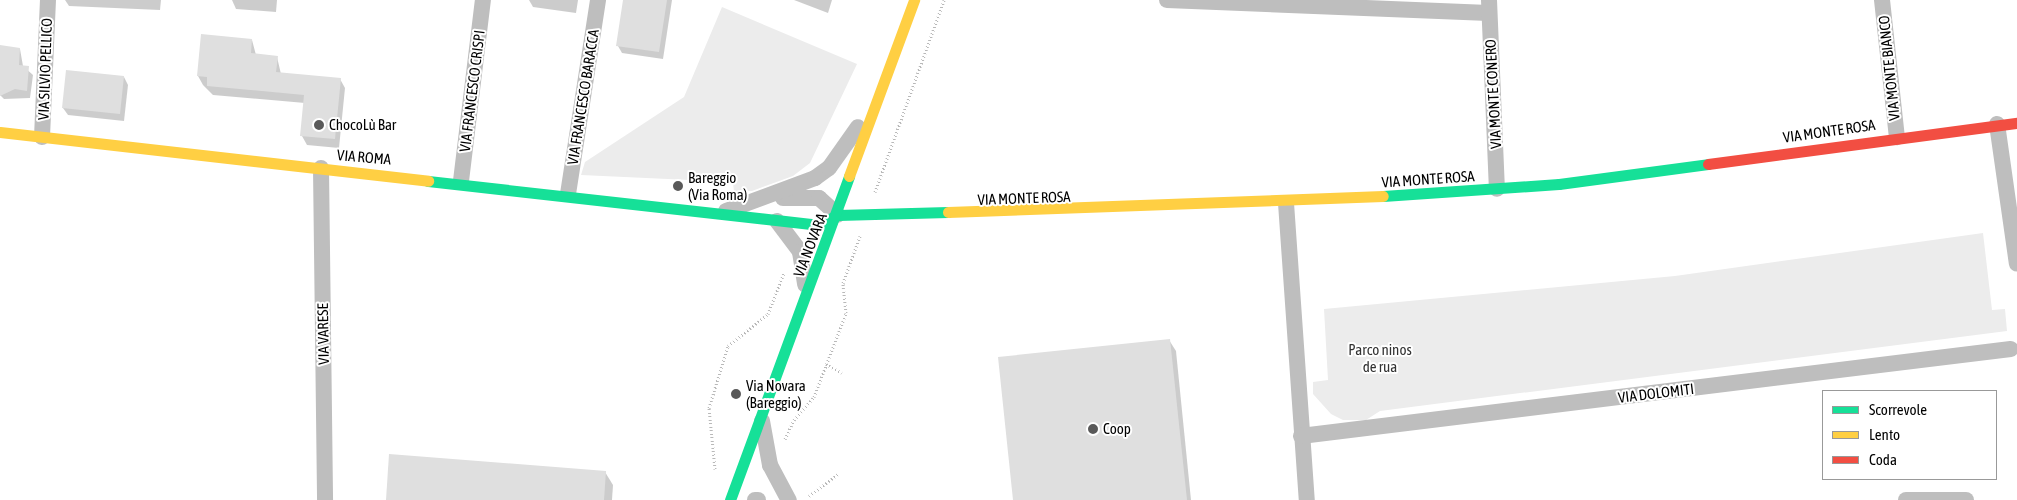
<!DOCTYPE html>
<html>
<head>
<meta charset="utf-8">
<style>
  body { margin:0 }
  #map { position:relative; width:2017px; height:500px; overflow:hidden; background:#fff; font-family:"Asap Condensed",sans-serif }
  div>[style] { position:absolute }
  .green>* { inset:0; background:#ececec }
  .shadow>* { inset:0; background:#0003 }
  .building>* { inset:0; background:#dfdfdf }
  .path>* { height:3px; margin-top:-1.5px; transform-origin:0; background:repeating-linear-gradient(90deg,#b9b9b9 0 1px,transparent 0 3.5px) }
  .street>* { height:16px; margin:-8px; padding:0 8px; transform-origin:8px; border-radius:8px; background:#bebebe }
  .fast>* { height:11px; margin:-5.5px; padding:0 5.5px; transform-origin:5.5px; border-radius:5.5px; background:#16e098 }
  .slow>* { height:11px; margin:-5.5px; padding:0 5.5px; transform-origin:5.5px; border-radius:5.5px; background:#ffcf43 }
  .jam>* { height:11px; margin:-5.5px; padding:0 5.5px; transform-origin:5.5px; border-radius:5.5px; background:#f24e42 }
  .dots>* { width:14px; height:14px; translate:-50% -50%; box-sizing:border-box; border:2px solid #fff; border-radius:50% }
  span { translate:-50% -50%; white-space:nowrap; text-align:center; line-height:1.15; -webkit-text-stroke:4px #fff; paint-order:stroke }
  .street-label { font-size:15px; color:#000 }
  .poi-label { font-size:15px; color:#000 }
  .left { translate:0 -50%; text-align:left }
  .park-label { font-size:15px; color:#333 }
  .legend { position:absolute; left:1822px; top:390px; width:175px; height:90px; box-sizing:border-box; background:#fff; border:1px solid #999; margin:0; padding:6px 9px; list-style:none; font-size:15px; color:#000 }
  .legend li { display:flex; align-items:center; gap:10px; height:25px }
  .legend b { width:25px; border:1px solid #999 }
</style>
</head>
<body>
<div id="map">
  <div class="green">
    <div style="clip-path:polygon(722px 7px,857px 64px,810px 163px,793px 176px,752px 191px,734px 192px,733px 182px,581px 175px,585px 162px,684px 97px)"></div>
    <div style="clip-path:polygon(1983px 233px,1992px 310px,2005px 309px,2007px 331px,1380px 411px,1366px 420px,1343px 420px,1331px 414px,1313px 394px,1313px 382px,1328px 380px,1324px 309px,1675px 276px)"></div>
  </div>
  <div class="shadow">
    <div style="clip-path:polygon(65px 0,161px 0,160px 10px,69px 6px)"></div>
    <div style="clip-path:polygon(232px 0,277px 0,276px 12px,236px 9px)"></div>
    <div style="clip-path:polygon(529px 0,578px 0,576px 13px,533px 7px)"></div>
    <div style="clip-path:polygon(624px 0,672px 0,663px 59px,622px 53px,618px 46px)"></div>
    <div style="clip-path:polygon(794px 0,832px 0,828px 13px)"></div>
    <div style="clip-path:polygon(252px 40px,256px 55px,277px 57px,281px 74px,340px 79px,345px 88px,339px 148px,307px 145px,302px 136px,305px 103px,213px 95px,203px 85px,198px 76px)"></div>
    <div style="clip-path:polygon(0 47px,20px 49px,23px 66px,33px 75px,30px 98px,4px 99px,0 95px)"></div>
    <div style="clip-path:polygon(124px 77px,128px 85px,124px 121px,68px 115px,63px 108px)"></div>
    <div style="clip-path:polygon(1169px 340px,1176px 351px,1191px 500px,1014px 500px)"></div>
    <div style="clip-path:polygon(605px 472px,613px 485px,612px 500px,387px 500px)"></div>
  </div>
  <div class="building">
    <div style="clip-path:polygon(623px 0,667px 0,659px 52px,616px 46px)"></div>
    <div style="clip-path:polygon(201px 34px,252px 39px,251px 53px,278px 56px,276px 72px,341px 78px,335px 139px,300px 136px,304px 95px,207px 86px,207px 77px,197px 76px)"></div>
    <div style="clip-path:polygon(0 45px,20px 48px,19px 65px,29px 66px,27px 91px,15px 89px,0 96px)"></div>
    <div style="clip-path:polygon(66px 70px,124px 76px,120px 114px,62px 108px)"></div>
    <div style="clip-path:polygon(1170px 339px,1187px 500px,1013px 500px,998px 357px)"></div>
    <div style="clip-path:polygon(389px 454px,606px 471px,604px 500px,386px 500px)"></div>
  </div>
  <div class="path">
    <div style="left:875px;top:192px;width:204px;rotate:-70.2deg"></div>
    <div style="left:826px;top:364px;width:18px;rotate:29deg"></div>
    <div style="left:785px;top:439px;width:21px;rotate:-65deg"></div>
    <div style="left:794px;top:420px;width:30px;rotate:-49deg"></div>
    <div style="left:814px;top:397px;width:90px;rotate:-69.1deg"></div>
    <div style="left:846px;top:313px;width:30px;rotate:-96deg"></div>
    <div style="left:843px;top:283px;width:50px;rotate:-70.1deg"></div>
    <div style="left:715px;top:469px;width:61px;rotate:-95.6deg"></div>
    <div style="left:709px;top:408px;width:65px;rotate:-73deg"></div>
    <div style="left:728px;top:346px;width:51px;rotate:-38.7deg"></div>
    <div style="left:768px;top:314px;width:44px;rotate:-68.7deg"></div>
    <div style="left:809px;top:496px;width:38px;rotate:-37deg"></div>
  </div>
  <div class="street">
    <div style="left:1167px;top:0;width:322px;rotate:2.3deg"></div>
    <div style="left:1489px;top:0;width:189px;rotate:87.6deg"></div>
    <div style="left:1882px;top:0;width:138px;rotate:83.8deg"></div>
    <div style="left:1997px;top:124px;width:141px;rotate:81.9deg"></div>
    <div style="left:42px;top:137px;width:137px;rotate:-87.5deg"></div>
    <div style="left:321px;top:168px;width:332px;rotate:89.3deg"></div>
    <div style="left:461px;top:181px;width:182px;rotate:-83.1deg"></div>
    <div style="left:568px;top:194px;width:196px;rotate:-81.2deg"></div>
    <div style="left:783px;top:198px;width:36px"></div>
    <div style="left:819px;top:198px;width:25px;rotate:42deg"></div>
    <div style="left:1286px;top:203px;width:298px;rotate:86deg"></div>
    <div style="left:726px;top:211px;width:95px;rotate:-20.3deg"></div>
    <div style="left:815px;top:178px;width:17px;rotate:-36deg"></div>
    <div style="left:829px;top:168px;width:50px;rotate:-54.7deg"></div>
    <div style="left:777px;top:221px;width:39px;rotate:53deg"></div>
    <div style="left:800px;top:252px;width:33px;rotate:81deg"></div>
    <div style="left:762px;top:421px;width:45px;rotate:79.7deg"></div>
    <div style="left:770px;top:465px;width:40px;rotate:62deg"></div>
    <div style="left:1301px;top:436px;width:715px;rotate:-6.99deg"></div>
    <div style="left:755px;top:500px;width:3px"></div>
    <div style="left:1906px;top:500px;width:60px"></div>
  </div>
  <div class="fast">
    <div style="left:428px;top:181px;width:392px;rotate:6.4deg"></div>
    <div style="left:818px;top:225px;width:22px;rotate:-27deg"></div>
    <div style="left:838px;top:215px;width:110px;rotate:-1.6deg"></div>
    <div style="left:1383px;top:196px;width:176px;rotate:-3.9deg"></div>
    <div style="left:1559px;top:184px;width:150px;rotate:-7.6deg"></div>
    <div style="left:730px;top:500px;width:345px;rotate:-69.8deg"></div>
  </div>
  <div class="slow">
    <div style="left:0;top:132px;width:431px;rotate:6.5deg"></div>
    <div style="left:849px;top:176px;width:188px;rotate:-69.7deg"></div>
    <div style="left:948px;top:212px;width:435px;rotate:-2.1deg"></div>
  </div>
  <div class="jam">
    <div style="left:1708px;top:164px;width:312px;rotate:-7.6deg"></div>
  </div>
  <div class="dots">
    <div style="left:319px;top:125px;background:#595959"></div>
    <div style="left:678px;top:186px;background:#595959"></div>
    <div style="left:736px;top:394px;background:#595959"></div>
    <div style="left:1093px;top:429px;background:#595959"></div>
  </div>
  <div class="street-label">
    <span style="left:1889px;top:68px;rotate:-96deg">VIA MONTE BIANCO</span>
    <span style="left:45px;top:69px;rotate:-88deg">VIA SILVIO PELLICO</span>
    <span style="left:472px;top:91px;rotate:-83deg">VIA FRANCESCO CRISPI</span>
    <span style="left:1493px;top:94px;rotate:-93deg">VIA MONTE CONERO</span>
    <span style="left:583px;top:97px;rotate:-81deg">VIA FRANCESCO BARACCA</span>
    <span style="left:1829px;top:131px;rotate:-8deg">VIA MONTE ROSA</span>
    <span style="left:364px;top:157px;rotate:5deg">VIA ROMA</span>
    <span style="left:1428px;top:179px;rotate:-4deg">VIA MONTE ROSA</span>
    <span style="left:1024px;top:198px;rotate:-2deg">VIA MONTE ROSA</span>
    <span style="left:810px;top:245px;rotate:-69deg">VIA NOVARA</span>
    <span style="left:323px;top:334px;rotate:-91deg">VIA VARESE</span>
    <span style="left:1656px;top:393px;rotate:-7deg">VIA DOLOMITI</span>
  </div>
  <div class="poi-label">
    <span class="left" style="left:329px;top:125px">ChocoLù Bar</span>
    <span class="left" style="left:688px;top:186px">Bareggio<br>(Via Roma)</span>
    <span class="left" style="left:746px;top:394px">Via Novara<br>(Bareggio)</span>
    <span class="left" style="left:1103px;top:429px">Coop</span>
  </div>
  <div class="park-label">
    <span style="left:1380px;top:358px">Parco ninos<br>de rua</span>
  </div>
  <ul class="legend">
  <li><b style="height:6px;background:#16e098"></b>Scorrevole</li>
  <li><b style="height:6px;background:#ffcf43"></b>Lento</li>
  <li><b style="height:6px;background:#f24e42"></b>Coda</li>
  </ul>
</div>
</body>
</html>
